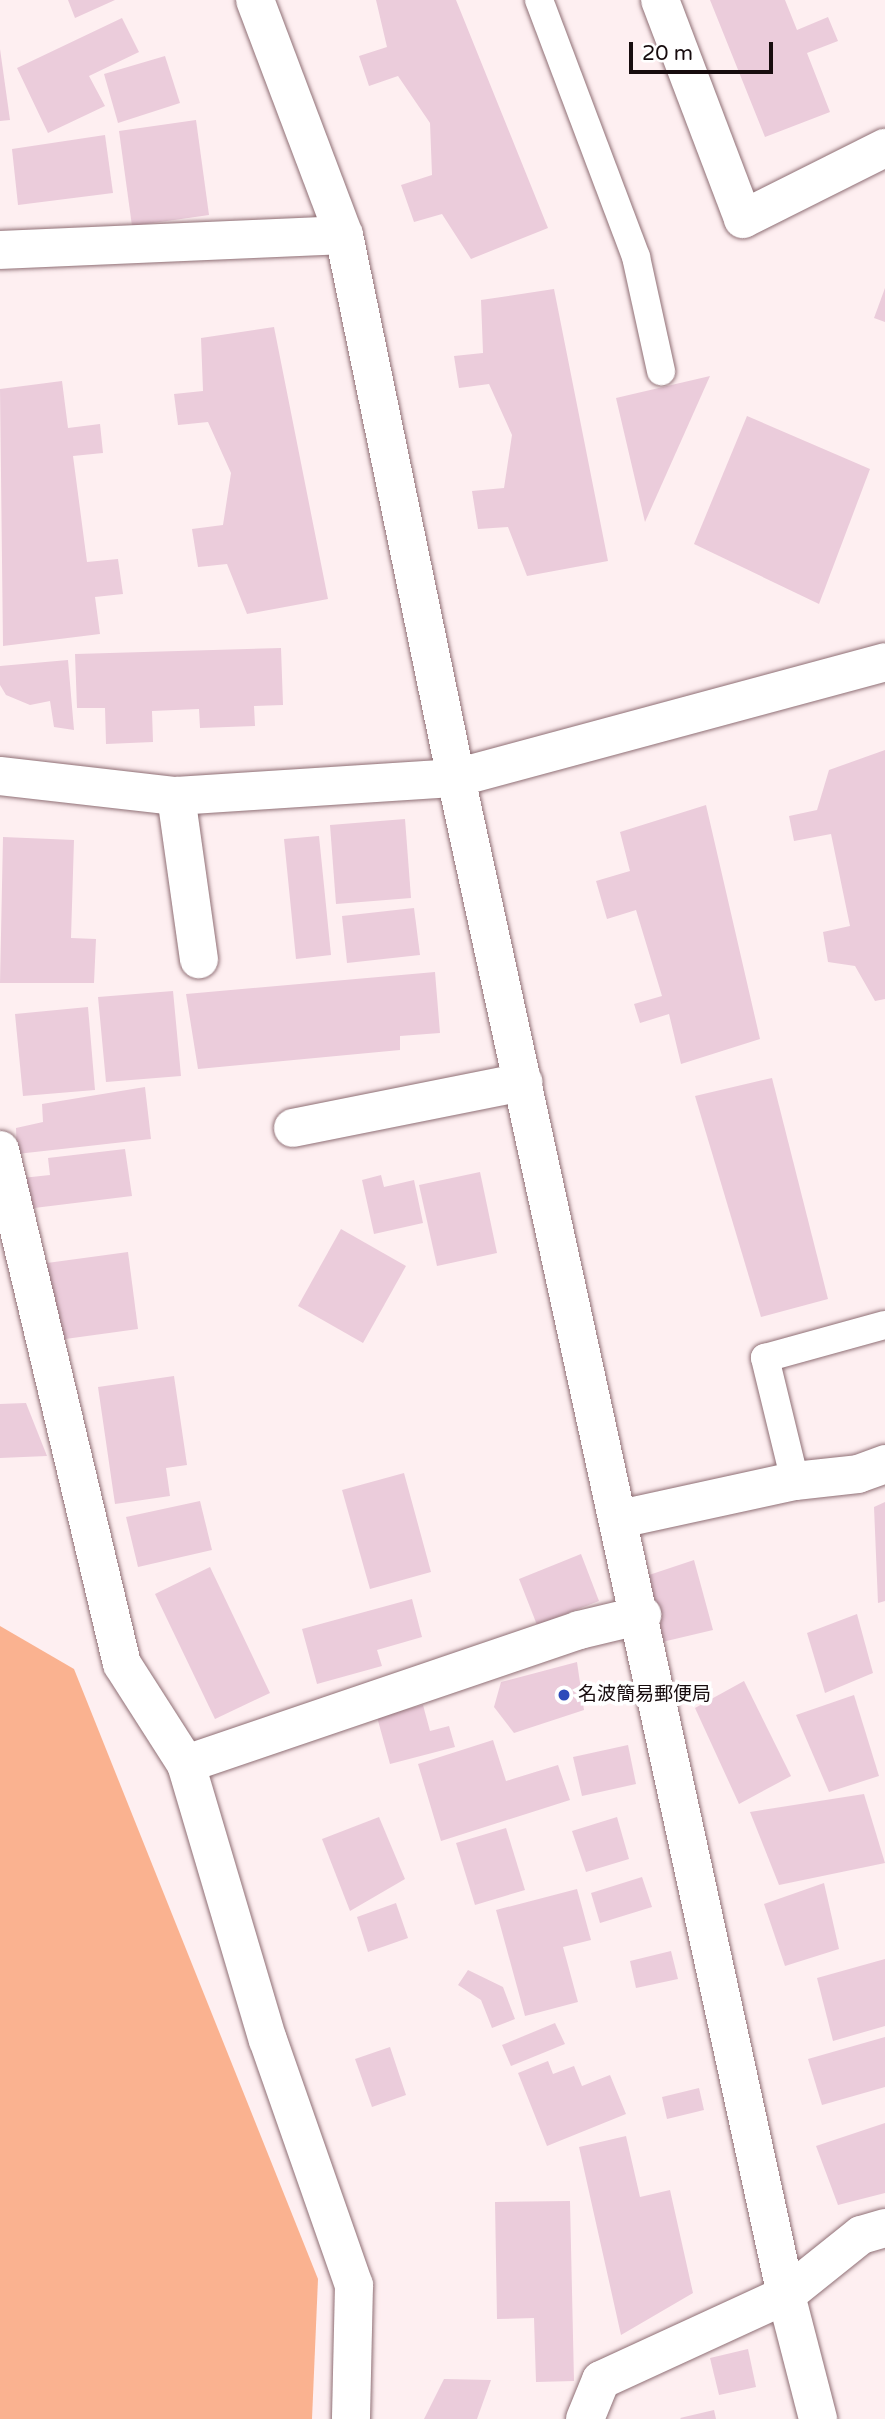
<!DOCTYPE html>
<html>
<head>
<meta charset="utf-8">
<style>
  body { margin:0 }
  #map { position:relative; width:885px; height:2419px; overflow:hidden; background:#feeff1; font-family:"Varela Round","Noto Sans JP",sans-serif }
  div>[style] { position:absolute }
  .forest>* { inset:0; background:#fab290 }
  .building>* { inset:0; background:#ebccdb }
  .roads { filter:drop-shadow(0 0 2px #8f6f75) drop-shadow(0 0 2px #8f6f75) }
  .lane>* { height:28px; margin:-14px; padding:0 14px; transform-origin:14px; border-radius:14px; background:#fff }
  .street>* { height:38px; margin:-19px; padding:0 19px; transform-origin:19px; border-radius:19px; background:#fff }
  .secondary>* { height:38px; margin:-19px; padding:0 19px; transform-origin:19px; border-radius:19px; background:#fff }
  .dots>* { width:19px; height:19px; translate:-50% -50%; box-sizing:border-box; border:4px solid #fff; border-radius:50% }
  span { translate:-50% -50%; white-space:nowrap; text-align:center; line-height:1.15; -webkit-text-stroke:7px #fff; paint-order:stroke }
  .poi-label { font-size:19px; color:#170c0e }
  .left { translate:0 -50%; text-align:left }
  .scale { position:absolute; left:629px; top:42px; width:144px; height:32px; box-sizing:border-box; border:4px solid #170c0e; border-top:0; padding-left:9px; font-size:21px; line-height:24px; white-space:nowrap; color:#170c0e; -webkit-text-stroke:5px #fff; paint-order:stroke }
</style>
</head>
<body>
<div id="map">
  <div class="forest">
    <div style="clip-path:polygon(0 1626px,74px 1669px,318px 2279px,312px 2419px,0 2419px)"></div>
  </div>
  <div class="building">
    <div style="clip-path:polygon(68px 0,115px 0,75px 18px)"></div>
    <div style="clip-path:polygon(376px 0,456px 0,548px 228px,471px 259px,442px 214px,414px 222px,401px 185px,432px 175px,430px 123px,398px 76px,369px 86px,359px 56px,387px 47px)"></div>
    <div style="clip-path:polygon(710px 0,785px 0,797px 30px,828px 17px,838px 41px,807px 53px,830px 112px,765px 137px)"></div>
    <div style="clip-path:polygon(122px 18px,139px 52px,89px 76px,105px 106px,48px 133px,17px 68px)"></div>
    <div style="clip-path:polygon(0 49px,10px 120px,0 121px)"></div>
    <div style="clip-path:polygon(165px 56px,180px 103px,118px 123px,104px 74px)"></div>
    <div style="clip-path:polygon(196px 120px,209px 215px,132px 226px,119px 131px)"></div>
    <div style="clip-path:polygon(105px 135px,113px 193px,18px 205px,12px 149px)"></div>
    <div style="clip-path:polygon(885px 288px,885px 322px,874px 318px)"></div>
    <div style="clip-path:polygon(554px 289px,608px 561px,527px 576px,508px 527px,478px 529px,472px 491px,504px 488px,512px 435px,489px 384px,459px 388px,454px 356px,483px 353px,481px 300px)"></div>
    <div style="clip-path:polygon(274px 327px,328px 599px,247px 614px,227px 564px,198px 567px,192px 529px,223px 525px,231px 473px,208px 422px,178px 425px,174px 394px,203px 391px,201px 338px)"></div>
    <div style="clip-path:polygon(710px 376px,645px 522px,616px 398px)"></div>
    <div style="clip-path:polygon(62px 381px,68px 428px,100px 424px,103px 453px,73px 456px,87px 562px,118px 559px,123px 594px,95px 597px,100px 634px,3px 646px,0 389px)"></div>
    <div style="clip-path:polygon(747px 416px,870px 469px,819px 604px,694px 544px)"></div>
    <div style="clip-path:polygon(281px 648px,283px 705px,254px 706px,255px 726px,200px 728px,199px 709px,152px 711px,153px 742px,106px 744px,105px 708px,77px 708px,75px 654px)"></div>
    <div style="clip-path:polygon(68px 660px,74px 730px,54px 727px,50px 701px,30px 705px,6px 695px,0 685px,0 666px)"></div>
    <div style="clip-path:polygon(885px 750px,885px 999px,875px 1001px,855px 966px,828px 962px,823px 932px,850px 926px,831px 834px,794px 841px,789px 816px,817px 810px,829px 770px)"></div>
    <div style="clip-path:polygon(706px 805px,760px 1039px,681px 1064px,669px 1014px,640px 1023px,634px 1004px,662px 996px,636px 910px,607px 919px,596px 881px,630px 871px,620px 832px)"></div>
    <div style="clip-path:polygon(405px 819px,411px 898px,336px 904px,330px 825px)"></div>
    <div style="clip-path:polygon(319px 836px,331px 955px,296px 959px,284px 839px)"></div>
    <div style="clip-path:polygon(3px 837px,74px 840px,71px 938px,96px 939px,94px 983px,0 983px)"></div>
    <div style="clip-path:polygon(414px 908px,420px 955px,347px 963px,342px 916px)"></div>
    <div style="clip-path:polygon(435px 972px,440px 1033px,400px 1036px,400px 1050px,198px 1069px,186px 994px)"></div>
    <div style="clip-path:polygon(173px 991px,181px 1076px,106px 1082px,98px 997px)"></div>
    <div style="clip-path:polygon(88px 1007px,95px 1090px,23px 1096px,15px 1014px)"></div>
    <div style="clip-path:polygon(772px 1078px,828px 1299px,761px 1317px,695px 1096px)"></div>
    <div style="clip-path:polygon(145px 1087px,151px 1139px,17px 1154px,16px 1128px,43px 1122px,42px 1104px)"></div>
    <div style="clip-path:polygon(125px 1149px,132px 1196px,26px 1209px,22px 1178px,50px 1175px,48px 1158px)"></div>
    <div style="clip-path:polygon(480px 1172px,497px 1253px,437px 1266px,419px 1185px)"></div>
    <div style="clip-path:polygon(381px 1175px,384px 1187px,414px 1180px,423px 1223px,374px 1234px,362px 1180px)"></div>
    <div style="clip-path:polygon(341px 1229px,406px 1266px,363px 1343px,298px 1306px)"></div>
    <div style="clip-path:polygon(128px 1252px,138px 1329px,58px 1340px,47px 1263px)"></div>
    <div style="clip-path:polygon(174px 1376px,187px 1465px,166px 1468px,170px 1496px,115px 1504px,98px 1387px)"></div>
    <div style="clip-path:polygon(26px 1403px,47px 1456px,0 1458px,0 1404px)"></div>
    <div style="clip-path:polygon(404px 1473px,431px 1572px,370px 1589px,342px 1490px)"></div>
    <div style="clip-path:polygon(200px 1501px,212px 1550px,138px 1567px,126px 1517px)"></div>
    <div style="clip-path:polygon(885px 1502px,885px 1601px,878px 1603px,874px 1507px)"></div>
    <div style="clip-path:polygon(581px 1554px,599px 1601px,537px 1625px,519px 1579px)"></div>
    <div style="clip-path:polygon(694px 1560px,713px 1630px,658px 1643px,643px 1577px)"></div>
    <div style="clip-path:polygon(210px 1567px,270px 1693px,215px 1719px,155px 1594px)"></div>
    <div style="clip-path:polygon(412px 1599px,422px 1637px,377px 1650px,382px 1666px,317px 1684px,302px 1629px)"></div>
    <div style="clip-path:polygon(857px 1614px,873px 1673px,825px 1693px,807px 1633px)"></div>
    <div style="clip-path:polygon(577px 1662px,584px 1710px,514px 1733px,494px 1707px,501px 1682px)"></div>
    <div style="clip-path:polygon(744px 1681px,791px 1776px,739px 1804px,695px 1708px)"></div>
    <div style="clip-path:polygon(854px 1695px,879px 1776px,829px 1792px,796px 1715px)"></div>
    <div style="clip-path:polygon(423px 1705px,430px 1731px,449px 1726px,455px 1747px,390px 1764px,377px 1717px)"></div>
    <div style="clip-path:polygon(493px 1740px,506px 1781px,558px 1765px,570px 1800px,441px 1841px,418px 1764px)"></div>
    <div style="clip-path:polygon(628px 1745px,636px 1784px,582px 1796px,573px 1757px)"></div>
    <div style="clip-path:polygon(864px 1794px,885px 1863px,779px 1885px,750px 1812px)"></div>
    <div style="clip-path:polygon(379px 1817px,405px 1879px,350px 1911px,322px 1839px)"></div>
    <div style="clip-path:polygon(617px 1817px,629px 1859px,586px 1872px,572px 1831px)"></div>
    <div style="clip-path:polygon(506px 1828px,525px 1890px,475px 1905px,456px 1843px)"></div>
    <div style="clip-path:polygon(642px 1877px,652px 1907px,600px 1923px,591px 1893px)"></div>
    <div style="clip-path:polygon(824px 1883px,839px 1949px,785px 1966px,764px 1904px)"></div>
    <div style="clip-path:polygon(577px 1889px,591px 1940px,563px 1947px,578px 2002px,525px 2016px,496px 1910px)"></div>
    <div style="clip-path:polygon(396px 1903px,408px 1938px,368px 1952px,357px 1917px)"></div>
    <div style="clip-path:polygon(671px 1951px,678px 1979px,636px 1988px,630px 1961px)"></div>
    <div style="clip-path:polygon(885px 1959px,885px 2026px,833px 2041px,817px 1978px)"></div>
    <div style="clip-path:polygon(468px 1970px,503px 1987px,515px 2019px,492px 2028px,481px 2000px,458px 1985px)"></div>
    <div style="clip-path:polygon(555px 2023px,565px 2044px,511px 2066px,502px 2045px)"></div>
    <div style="clip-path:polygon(885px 2037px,885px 2087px,822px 2105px,808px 2059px)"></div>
    <div style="clip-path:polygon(390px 2047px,406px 2095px,372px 2107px,355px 2059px)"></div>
    <div style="clip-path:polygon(548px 2061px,553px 2074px,574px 2066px,582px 2086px,610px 2075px,626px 2114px,547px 2146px,518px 2073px)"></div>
    <div style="clip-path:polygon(699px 2088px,704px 2110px,667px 2119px,662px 2097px)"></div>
    <div style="clip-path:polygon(885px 2123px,885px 2193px,838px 2205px,816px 2146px)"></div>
    <div style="clip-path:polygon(626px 2136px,640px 2197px,670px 2190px,693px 2293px,621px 2335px,579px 2147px)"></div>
    <div style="clip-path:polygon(570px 2201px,574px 2381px,536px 2382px,534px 2318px,497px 2319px,495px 2202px)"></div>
    <div style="clip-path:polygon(748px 2349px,756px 2387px,719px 2395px,710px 2358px)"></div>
    <div style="clip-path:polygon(444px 2379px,491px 2380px,477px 2419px,424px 2419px)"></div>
    <div style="clip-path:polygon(714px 2410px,716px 2419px,681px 2419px,680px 2418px)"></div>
  </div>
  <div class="roads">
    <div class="lane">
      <div style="left:539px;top:0;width:275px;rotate:69.3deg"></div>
      <div style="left:636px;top:257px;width:117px;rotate:77.6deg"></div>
      <div style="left:795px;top:1481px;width:127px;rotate:-103.7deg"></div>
      <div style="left:765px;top:1358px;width:124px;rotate:-15.4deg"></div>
    </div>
    <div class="street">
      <div style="left:660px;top:0;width:234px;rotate:69.2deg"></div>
      <div style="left:743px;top:219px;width:159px;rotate:-26.6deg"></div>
      <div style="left:0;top:250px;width:344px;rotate:-2.5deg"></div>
      <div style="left:176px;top:796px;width:165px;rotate:82deg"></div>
      <div style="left:293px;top:1128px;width:235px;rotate:-11.3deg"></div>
      <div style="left:0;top:1150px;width:528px;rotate:76.65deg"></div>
      <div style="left:122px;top:1664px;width:119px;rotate:57.4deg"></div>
      <div style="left:186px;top:1764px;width:288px;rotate:73.5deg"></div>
      <div style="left:268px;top:2040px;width:260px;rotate:70.7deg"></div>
      <div style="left:354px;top:2285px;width:134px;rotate:91.3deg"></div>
      <div style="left:620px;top:1519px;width:179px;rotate:-12.3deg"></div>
      <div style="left:795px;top:1481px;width:63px;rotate:-6.3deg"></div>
      <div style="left:858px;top:1474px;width:29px;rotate:-20deg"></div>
      <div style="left:186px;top:1764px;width:415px;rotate:-18.8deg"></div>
      <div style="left:579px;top:1630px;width:65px;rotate:-13.4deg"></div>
      <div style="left:585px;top:2419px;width:42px;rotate:-67.7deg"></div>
      <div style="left:601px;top:2380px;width:204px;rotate:-24.7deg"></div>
      <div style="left:786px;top:2295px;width:96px;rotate:-38.7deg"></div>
      <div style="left:861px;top:2235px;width:25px;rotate:-16deg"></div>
    </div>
    <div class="secondary">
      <div style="left:255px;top:0;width:251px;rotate:69.3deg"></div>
      <div style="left:344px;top:235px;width:554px;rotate:78.35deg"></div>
      <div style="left:456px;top:778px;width:1552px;rotate:77.73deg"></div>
      <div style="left:786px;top:2295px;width:128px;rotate:75.5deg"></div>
      <div style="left:0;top:776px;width:177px;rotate:6.5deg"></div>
      <div style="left:176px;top:796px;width:281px;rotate:-3.7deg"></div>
      <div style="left:456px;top:778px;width:444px;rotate:-15.1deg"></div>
    </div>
  </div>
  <div class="dots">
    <div style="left:564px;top:1695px;background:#2d4aba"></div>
  </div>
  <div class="poi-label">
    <span class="left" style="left:578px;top:1695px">名波簡易郵便局</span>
  </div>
  <div class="scale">20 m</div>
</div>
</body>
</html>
